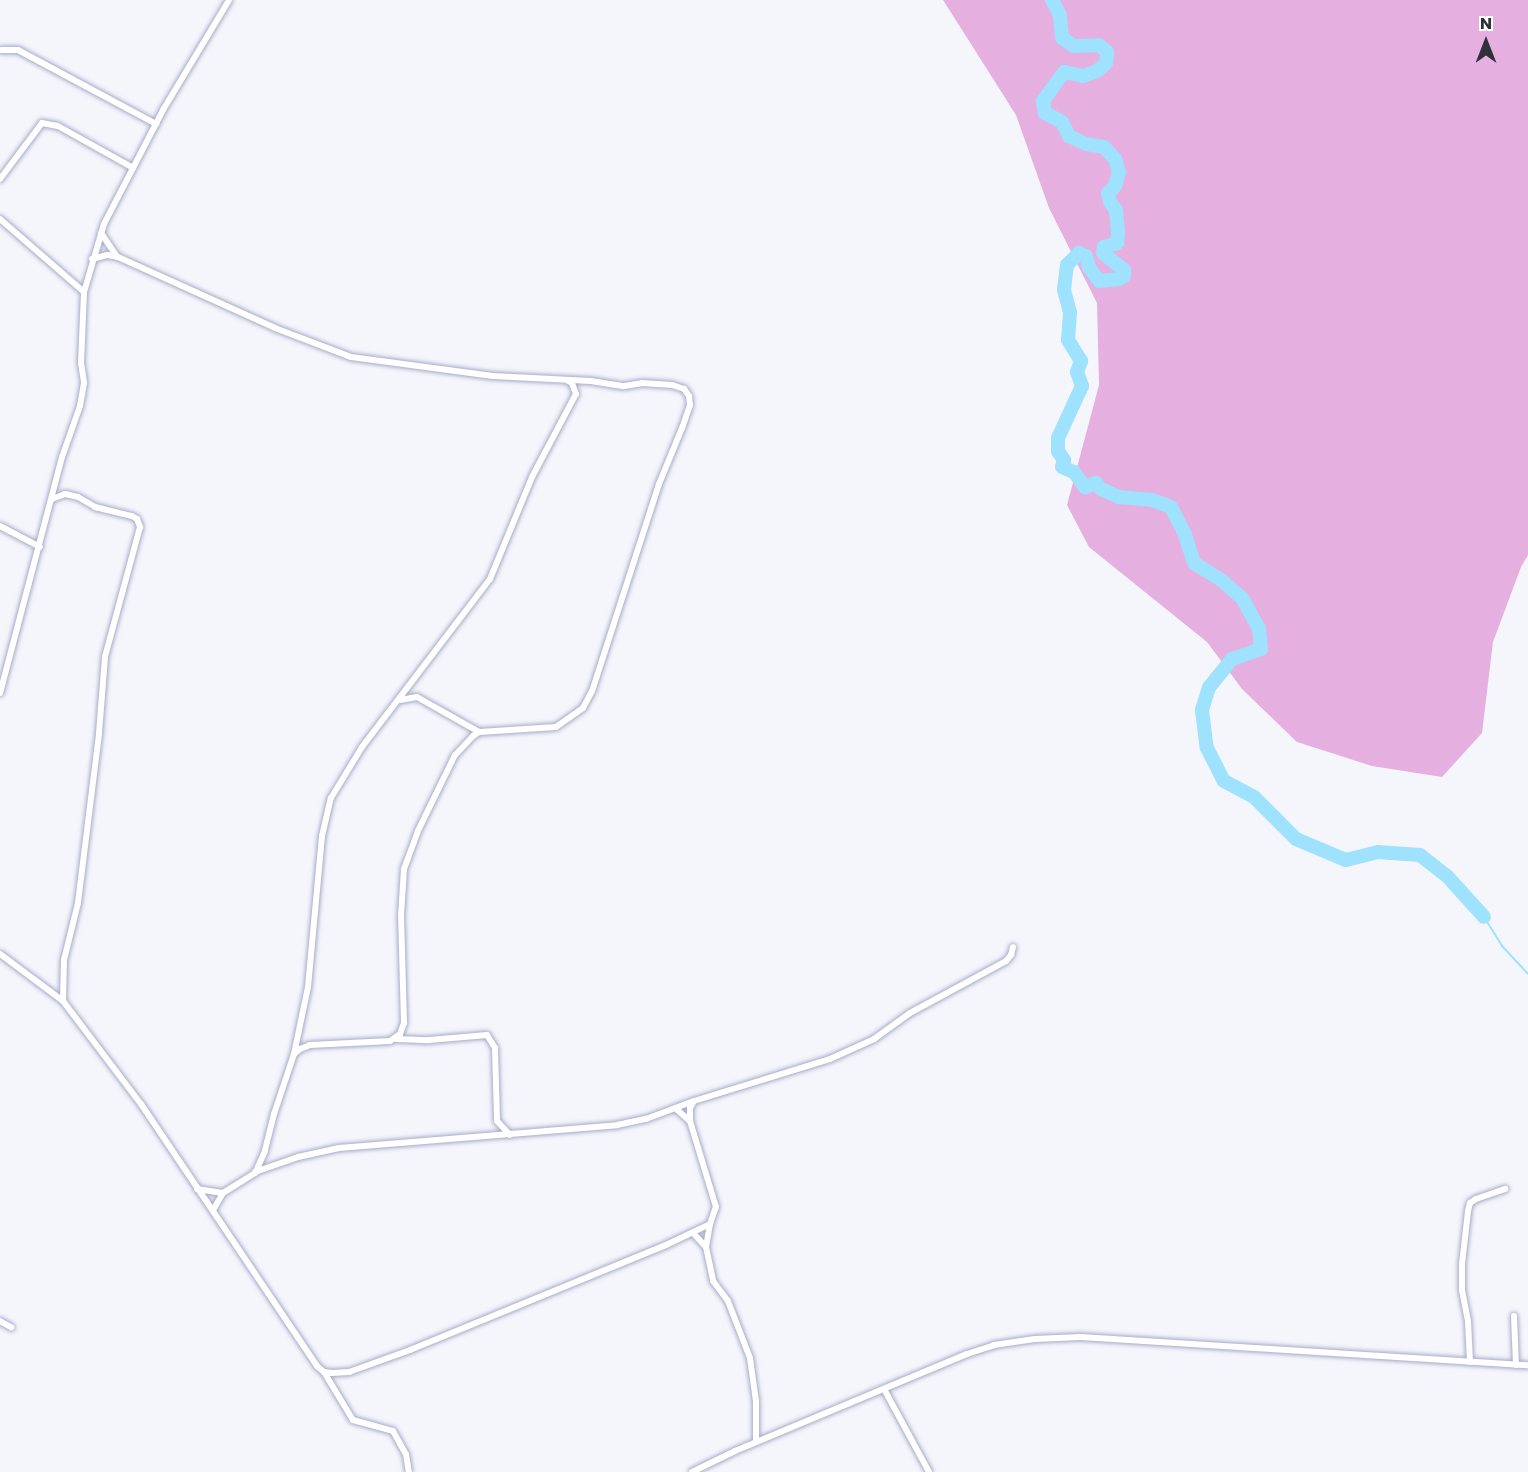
<!DOCTYPE html>
<html>
<head>
<meta charset="utf-8">
<style>
  body { margin:0 }
  #map { position:relative; width:1528px; height:1472px; overflow:hidden; background:#f5f6fc; font-family:Poppins,sans-serif }
  div>[style] { position:absolute }
  .green>* { inset:0; background:#e5afe0 }
  .stream>* { height:2px; margin:-1px; padding:0 1px; transform-origin:1px; border-radius:1px; background:#9ee2fd }
  .river>* { height:14px; margin:-7px; padding:0 7px; transform-origin:7px; border-radius:7px; background:#9ee2fd }
  .roads { filter:drop-shadow(0 0 2px #a7acc8) drop-shadow(0 0 2px #a7acc8) }
  .street>* { height:6px; margin:-3px; padding:0 3px; transform-origin:3px; border-radius:3px; background:#fff }
  span { translate:-50% -50%; white-space:nowrap; text-align:center; line-height:1.15; -webkit-text-stroke:4.5px #fff; paint-order:stroke }
  .north { position:absolute; left:1456px; top:12px; width:60px; height:60px; -webkit-text-stroke:4px #fff; paint-order:stroke; rotate:0deg; font-size:16px; font-weight:700; line-height:24px; text-align:center; color:#2e303c }
  .north::after { content:''; display:block; margin:auto; width:21px; height:27px; background:#2e303c; clip-path:polygon(50% 0,100% 100%,50% 72%,0 100%) }
</style>
</head>
<body>
<div id="map">
  <div class="green">
    <div style="clip-path:polygon(943px 0,1528px 0,1528px 555px,1521px 567px,1493px 642px,1482px 733px,1442px 777px,1372px 766px,1297px 742px,1242px 689px,1207px 642px,1089px 547px,1067px 505px,1099px 385px,1097px 303px,1049px 208px,1016px 115px)"></div>
  </div>
  <div class="stream">
    <div style="left:1484px;top:917px;width:34px;rotate:58deg"></div>
    <div style="left:1502px;top:946px;width:38px;rotate:47deg"></div>
  </div>
  <div class="river">
    <div style="left:1052px;top:0;width:17px;rotate:62deg"></div>
    <div style="left:1060px;top:15px;width:23px;rotate:85deg"></div>
    <div style="left:1062px;top:38px;width:14px;rotate:34deg"></div>
    <div style="left:1074px;top:46px;width:25px;rotate:-2deg"></div>
    <div style="left:1099px;top:45px;width:11px;rotate:41deg"></div>
    <div style="left:1107px;top:52px;width:11px;rotate:95deg"></div>
    <div style="left:1106px;top:63px;width:12px;rotate:138deg"></div>
    <div style="left:1097px;top:71px;width:15px;rotate:160deg"></div>
    <div style="left:1083px;top:76px;width:19px;rotate:-168deg"></div>
    <div style="left:1064px;top:72px;width:36px;rotate:126deg"></div>
    <div style="left:1043px;top:101px;width:12px;rotate:81deg"></div>
    <div style="left:1045px;top:113px;width:19px;rotate:28deg"></div>
    <div style="left:1062px;top:122px;width:16px;rotate:63deg"></div>
    <div style="left:1069px;top:136px;width:19px;rotate:25deg"></div>
    <div style="left:1086px;top:144px;width:18px;rotate:9deg"></div>
    <div style="left:1104px;top:147px;width:16px;rotate:47deg"></div>
    <div style="left:1115px;top:159px;width:14px;rotate:73deg"></div>
    <div style="left:1119px;top:172px;width:15px;rotate:106deg"></div>
    <div style="left:1115px;top:186px;width:10px;rotate:135deg"></div>
    <div style="left:1108px;top:193px;width:9px;rotate:77deg"></div>
    <div style="left:1110px;top:202px;width:10px;rotate:53deg"></div>
    <div style="left:1116px;top:210px;width:24px;rotate:85deg"></div>
    <div style="left:1118px;top:234px;width:9px;rotate:96deg"></div>
    <div style="left:1117px;top:243px;width:14px;rotate:163deg"></div>
    <div style="left:1104px;top:247px;width:6px;rotate:99deg"></div>
    <div style="left:1103px;top:253px;width:27px;rotate:39deg"></div>
    <div style="left:1124px;top:270px;width:6px;rotate:90deg"></div>
    <div style="left:1124px;top:276px;width:6px;rotate:149deg"></div>
    <div style="left:1119px;top:279px;width:20px;rotate:174deg"></div>
    <div style="left:1099px;top:281px;width:17px;rotate:-126deg"></div>
    <div style="left:1089px;top:267px;width:11px;rotate:-105deg"></div>
    <div style="left:1086px;top:256px;width:8px;rotate:-157deg"></div>
    <div style="left:1079px;top:253px;width:17px;rotate:135deg"></div>
    <div style="left:1067px;top:265px;width:25px;rotate:97deg"></div>
    <div style="left:1064px;top:290px;width:23px;rotate:75deg"></div>
    <div style="left:1070px;top:312px;width:28px;rotate:94deg"></div>
    <div style="left:1068px;top:340px;width:25px;rotate:58deg"></div>
    <div style="left:1081px;top:361px;width:12px;rotate:110deg"></div>
    <div style="left:1077px;top:372px;width:15px;rotate:70deg"></div>
    <div style="left:1082px;top:386px;width:57px;rotate:114.8deg"></div>
    <div style="left:1058px;top:438px;width:13px;rotate:90deg"></div>
    <div style="left:1058px;top:451px;width:11px;rotate:56deg"></div>
    <div style="left:1064px;top:460px;width:7px;rotate:106deg"></div>
    <div style="left:1062px;top:467px;width:13px;rotate:23deg"></div>
    <div style="left:1074px;top:472px;width:19px;rotate:54deg"></div>
    <div style="left:1085px;top:487px;width:12px;rotate:-20deg"></div>
    <div style="left:1096px;top:483px;width:8px;rotate:50deg"></div>
    <div style="left:1101px;top:489px;width:20px;rotate:24deg"></div>
    <div style="left:1119px;top:497px;width:33px;rotate:5deg"></div>
    <div style="left:1152px;top:500px;width:20px;rotate:20deg"></div>
    <div style="left:1171px;top:507px;width:31px;rotate:63deg"></div>
    <div style="left:1185px;top:535px;width:29px;rotate:72deg"></div>
    <div style="left:1194px;top:563px;width:31px;rotate:32deg"></div>
    <div style="left:1220px;top:579px;width:29px;rotate:41deg"></div>
    <div style="left:1242px;top:598px;width:35px;rotate:61deg"></div>
    <div style="left:1259px;top:629px;width:20px;rotate:84deg"></div>
    <div style="left:1261px;top:649px;width:31px;rotate:161deg"></div>
    <div style="left:1232px;top:659px;width:36px;rotate:129deg"></div>
    <div style="left:1209px;top:687px;width:24px;rotate:107deg"></div>
    <div style="left:1202px;top:710px;width:38px;rotate:83deg"></div>
    <div style="left:1207px;top:748px;width:37px;rotate:63deg"></div>
    <div style="left:1224px;top:781px;width:34px;rotate:28deg"></div>
    <div style="left:1254px;top:797px;width:59px;rotate:45deg"></div>
    <div style="left:1296px;top:839px;width:54px;rotate:22.8deg"></div>
    <div style="left:1346px;top:860px;width:33px;rotate:-14deg"></div>
    <div style="left:1378px;top:852px;width:42px;rotate:4.1deg"></div>
    <div style="left:1420px;top:855px;width:34px;rotate:38deg"></div>
    <div style="left:1447px;top:876px;width:55px;rotate:47.9deg"></div>
  </div>
  <div class="roads">
    <div class="street">
      <div style="left:1px;top:50px;width:17px"></div>
      <div style="left:18px;top:50px;width:157px;rotate:28.2deg"></div>
      <div style="left:0;top:179px;width:70px;rotate:-53.1deg"></div>
      <div style="left:42px;top:123px;width:16px;rotate:11deg"></div>
      <div style="left:58px;top:126px;width:86px;rotate:29.2deg"></div>
      <div style="left:0;top:219px;width:111px;rotate:41deg"></div>
      <div style="left:84px;top:292px;width:71px;rotate:92.4deg"></div>
      <div style="left:81px;top:363px;width:20px;rotate:81deg"></div>
      <div style="left:84px;top:383px;width:23px;rotate:100deg"></div>
      <div style="left:80px;top:406px;width:54px;rotate:109.4deg"></div>
      <div style="left:62px;top:457px;width:244px;rotate:104.7deg"></div>
      <div style="left:101px;top:233px;width:29px;rotate:56deg"></div>
      <div style="left:92px;top:259px;width:16px;rotate:-15deg"></div>
      <div style="left:107px;top:255px;width:11px;rotate:10deg"></div>
      <div style="left:118px;top:257px;width:172px;rotate:24.3deg"></div>
      <div style="left:275px;top:328px;width:81px;rotate:20.9deg"></div>
      <div style="left:351px;top:357px;width:143px;rotate:7.6deg"></div>
      <div style="left:493px;top:376px;width:98px;rotate:2.9deg"></div>
      <div style="left:591px;top:381px;width:33px;rotate:9deg"></div>
      <div style="left:624px;top:386px;width:18px;rotate:-9deg"></div>
      <div style="left:642px;top:383px;width:30px;rotate:4deg"></div>
      <div style="left:672px;top:385px;width:13px;rotate:18deg"></div>
      <div style="left:684px;top:389px;width:9px;rotate:54deg"></div>
      <div style="left:689px;top:396px;width:9px;rotate:84deg"></div>
      <div style="left:690px;top:405px;width:24px;rotate:109deg"></div>
      <div style="left:682px;top:428px;width:61px;rotate:112.3deg"></div>
      <div style="left:659px;top:484px;width:218px;rotate:107.9deg"></div>
      <div style="left:592px;top:691px;width:19px;rotate:118deg"></div>
      <div style="left:583px;top:708px;width:33px;rotate:145deg"></div>
      <div style="left:556px;top:727px;width:77px;rotate:176.3deg"></div>
      <div style="left:479px;top:732px;width:7px;rotate:146deg"></div>
      <div style="left:473px;top:736px;width:26px;rotate:133deg"></div>
      <div style="left:455px;top:755px;width:85px;rotate:116deg"></div>
      <div style="left:418px;top:831px;width:40px;rotate:110.2deg"></div>
      <div style="left:404px;top:869px;width:46px;rotate:93.7deg"></div>
      <div style="left:401px;top:915px;width:108px;rotate:88.4deg"></div>
      <div style="left:404px;top:1023px;width:12px;rotate:110deg"></div>
      <div style="left:400px;top:1034px;width:12px;rotate:145deg"></div>
      <div style="left:390px;top:1041px;width:80px;rotate:177.1deg"></div>
      <div style="left:310px;top:1045px;width:11px;rotate:158deg"></div>
      <div style="left:300px;top:1049px;width:8px;rotate:140deg"></div>
      <div style="left:294px;top:1054px;width:63px;rotate:108.4deg"></div>
      <div style="left:274px;top:1114px;width:38px;rotate:104deg"></div>
      <div style="left:265px;top:1151px;width:24px;rotate:114deg"></div>
      <div style="left:255px;top:1173px;width:38px;rotate:148deg"></div>
      <div style="left:223px;top:1193px;width:20px;rotate:120deg"></div>
      <div style="left:84px;top:292px;width:71px;rotate:-73.6deg"></div>
      <div style="left:104px;top:224px;width:128px;rotate:-62.6deg"></div>
      <div style="left:163px;top:110px;width:128px;rotate:-59deg"></div>
      <div style="left:52px;top:499px;width:14px;rotate:-21deg"></div>
      <div style="left:65px;top:494px;width:13px;rotate:13deg"></div>
      <div style="left:78px;top:497px;width:20px;rotate:30deg"></div>
      <div style="left:95px;top:507px;width:38px;rotate:14deg"></div>
      <div style="left:132px;top:516px;width:6px;rotate:31deg"></div>
      <div style="left:137px;top:519px;width:9px;rotate:69deg"></div>
      <div style="left:140px;top:527px;width:135px;rotate:105.1deg"></div>
      <div style="left:105px;top:657px;width:77px;rotate:94.5deg"></div>
      <div style="left:99px;top:734px;width:170px;rotate:97.1deg"></div>
      <div style="left:78px;top:903px;width:59px;rotate:103.8deg"></div>
      <div style="left:64px;top:960px;width:41px;rotate:91.4deg"></div>
      <div style="left:0;top:526px;width:45px;rotate:27.7deg"></div>
      <div style="left:400px;top:700px;width:17px;rotate:-10deg"></div>
      <div style="left:417px;top:697px;width:71px;rotate:29.4deg"></div>
      <div style="left:0;top:954px;width:79px;rotate:36.7deg"></div>
      <div style="left:63px;top:1001px;width:129px;rotate:52.9deg"></div>
      <div style="left:141px;top:1104px;width:316px;rotate:56.1deg"></div>
      <div style="left:317px;top:1366px;width:9px;rotate:41deg"></div>
      <div style="left:324px;top:1372px;width:8px;rotate:7deg"></div>
      <div style="left:332px;top:1373px;width:17px;rotate:-3deg"></div>
      <div style="left:349px;top:1372px;width:65px;rotate:-19.8deg"></div>
      <div style="left:410px;top:1350px;width:277px;rotate:-22.3deg"></div>
      <div style="left:666px;top:1245px;width:49px;rotate:-25.5deg"></div>
      <div style="left:710px;top:1224px;width:18px;rotate:-71deg"></div>
      <div style="left:716px;top:1207px;width:90px;rotate:-106.8deg"></div>
      <div style="left:690px;top:1121px;width:13px;rotate:-90deg"></div>
      <div style="left:690px;top:1108px;width:8px;rotate:-60deg"></div>
      <div style="left:694px;top:1101px;width:142px;rotate:-17.2deg"></div>
      <div style="left:830px;top:1059px;width:48px;rotate:-24.4deg"></div>
      <div style="left:874px;top:1039px;width:44px;rotate:-35.8deg"></div>
      <div style="left:910px;top:1013px;width:109px;rotate:-28.4deg"></div>
      <div style="left:1006px;top:961px;width:8px;rotate:-50deg"></div>
      <div style="left:1011px;top:955px;width:8px;rotate:-76deg"></div>
      <div style="left:396px;top:1039px;width:33px;rotate:2deg"></div>
      <div style="left:429px;top:1040px;width:58px;rotate:-4.9deg"></div>
      <div style="left:487px;top:1035px;width:15px;rotate:58deg"></div>
      <div style="left:495px;top:1048px;width:73px;rotate:88.4deg"></div>
      <div style="left:497px;top:1121px;width:19px;rotate:47deg"></div>
      <div style="left:294px;top:1054px;width:68px;rotate:-78.2deg"></div>
      <div style="left:308px;top:987px;width:152px;rotate:-84.7deg"></div>
      <div style="left:322px;top:836px;width:39px;rotate:-77deg"></div>
      <div style="left:331px;top:798px;width:60px;rotate:-58.7deg"></div>
      <div style="left:362px;top:747px;width:211px;rotate:-52.7deg"></div>
      <div style="left:490px;top:579px;width:110px;rotate:-67.6deg"></div>
      <div style="left:532px;top:477px;width:94px;rotate:-62.1deg"></div>
      <div style="left:576px;top:394px;width:12px;rotate:-110deg"></div>
      <div style="left:572px;top:383px;width:4px;rotate:-153deg"></div>
      <div style="left:675px;top:1108px;width:20px;rotate:41deg"></div>
      <div style="left:255px;top:1172px;width:46px;rotate:-19.2deg"></div>
      <div style="left:298px;top:1157px;width:42px;rotate:-12.4deg"></div>
      <div style="left:339px;top:1148px;width:279px;rotate:-4.7deg"></div>
      <div style="left:617px;top:1125px;width:30px;rotate:-12deg"></div>
      <div style="left:646px;top:1119px;width:51px;rotate:-20.6deg"></div>
      <div style="left:197px;top:1189px;width:26px;rotate:9deg"></div>
      <div style="left:693px;top:1233px;width:19px;rotate:47deg"></div>
      <div style="left:706px;top:1247px;width:35px;rotate:78deg"></div>
      <div style="left:713px;top:1281px;width:25px;rotate:53deg"></div>
      <div style="left:728px;top:1301px;width:61px;rotate:68.9deg"></div>
      <div style="left:750px;top:1358px;width:43px;rotate:82.1deg"></div>
      <div style="left:756px;top:1401px;width:41px;rotate:90deg"></div>
      <div style="left:706px;top:1247px;width:23px;rotate:-80deg"></div>
      <div style="left:1514px;top:1316px;width:49px;rotate:87.7deg"></div>
      <div style="left:0;top:1321px;width:13px;rotate:29deg"></div>
      <div style="left:1470px;top:1362px;width:41px;rotate:-92.8deg"></div>
      <div style="left:1468px;top:1321px;width:32px;rotate:-101deg"></div>
      <div style="left:1462px;top:1290px;width:26px;rotate:-90deg"></div>
      <div style="left:1462px;top:1264px;width:53px;rotate:-83.5deg"></div>
      <div style="left:1468px;top:1211px;width:8px;rotate:-76deg"></div>
      <div style="left:1470px;top:1203px;width:7px;rotate:-34deg"></div>
      <div style="left:1476px;top:1199px;width:31px;rotate:-19deg"></div>
      <div style="left:324px;top:1372px;width:56px;rotate:58.9deg"></div>
      <div style="left:353px;top:1420px;width:41px;rotate:15.4deg"></div>
      <div style="left:393px;top:1431px;width:26px;rotate:61deg"></div>
      <div style="left:406px;top:1454px;width:18px;rotate:81deg"></div>
      <div style="left:884px;top:1389px;width:94px;rotate:61.5deg"></div>
      <div style="left:692px;top:1472px;width:48px;rotate:-26deg"></div>
      <div style="left:735px;top:1451px;width:251px;rotate:-22.7deg"></div>
      <div style="left:967px;top:1354px;width:28px;rotate:-18deg"></div>
      <div style="left:994px;top:1345px;width:41px;rotate:-8.3deg"></div>
      <div style="left:1035px;top:1339px;width:45px;rotate:-2.5deg"></div>
      <div style="left:1080px;top:1337px;width:449px;rotate:3.6deg"></div>
    </div>
  </div>
  <div class="north">N</div>
</div>
</body>
</html>
